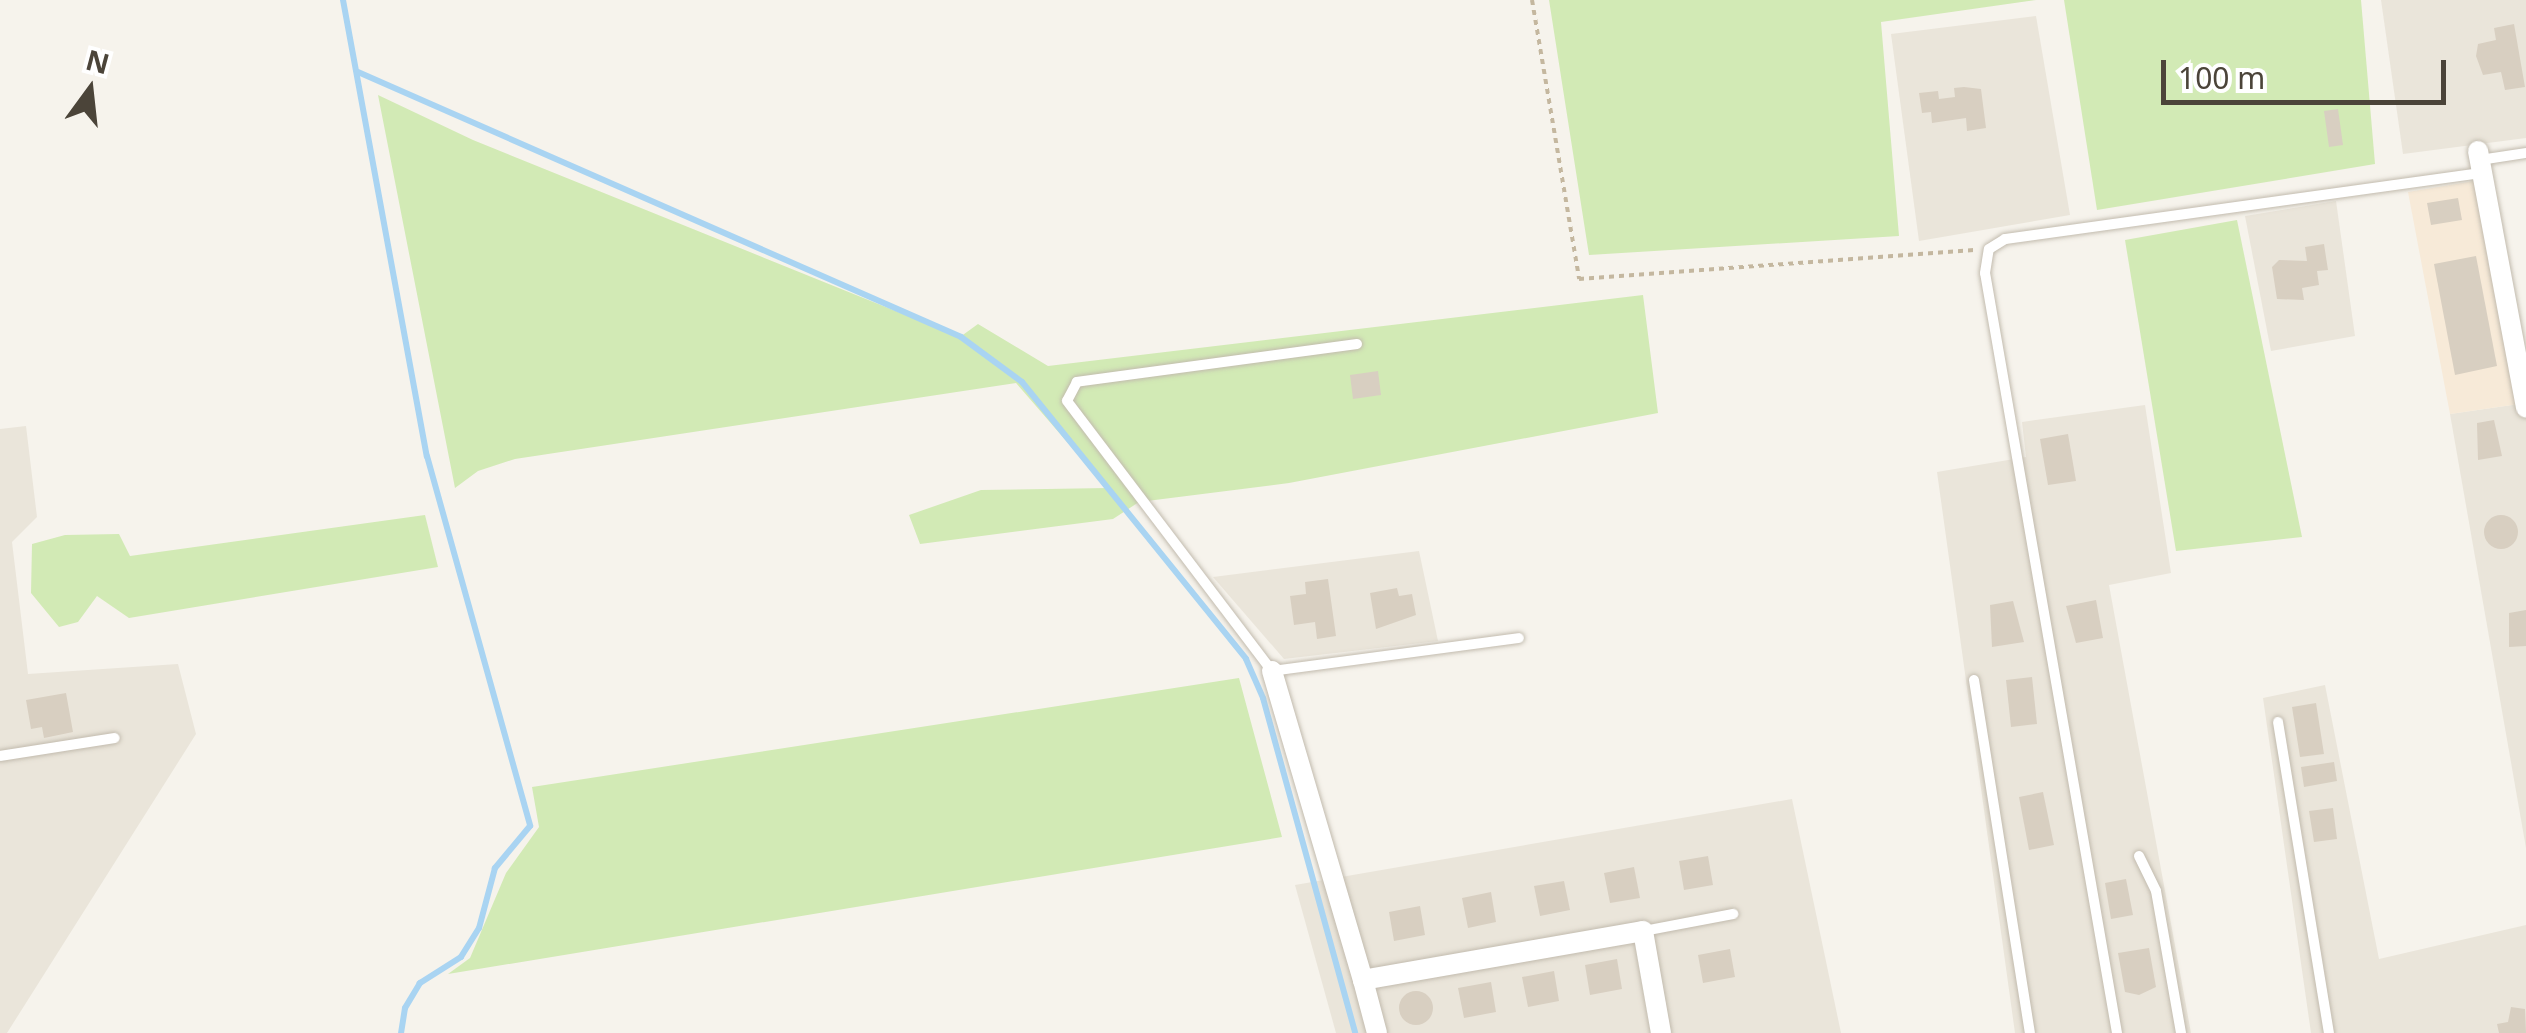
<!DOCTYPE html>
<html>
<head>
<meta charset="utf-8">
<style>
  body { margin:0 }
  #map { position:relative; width:2526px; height:1033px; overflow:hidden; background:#f6f3ec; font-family:"Noto Sans",sans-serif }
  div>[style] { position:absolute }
  .residential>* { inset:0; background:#eae5da }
  .commercial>* { inset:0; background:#f7ead8 }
  .green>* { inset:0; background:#d2eab5 }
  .stream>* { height:6px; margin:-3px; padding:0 3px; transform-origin:3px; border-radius:3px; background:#a9d4f2 }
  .building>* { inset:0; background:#d8cfc1 }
  .round { border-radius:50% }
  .path>* { height:4px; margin-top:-2px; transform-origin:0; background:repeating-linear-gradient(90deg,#c4b79f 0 5px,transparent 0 10px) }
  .roads { filter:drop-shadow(0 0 2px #c2bbae) drop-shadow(0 0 2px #c2bbae) }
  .lane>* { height:10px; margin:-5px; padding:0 5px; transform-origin:5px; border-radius:5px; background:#fff }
  .street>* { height:20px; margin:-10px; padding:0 10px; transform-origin:10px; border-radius:10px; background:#fff }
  span { translate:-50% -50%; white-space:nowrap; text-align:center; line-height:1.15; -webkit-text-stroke:8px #fff; paint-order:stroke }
  .north { position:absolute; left:40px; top:40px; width:100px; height:100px; -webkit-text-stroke:8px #fff; paint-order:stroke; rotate:15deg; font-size:28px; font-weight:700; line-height:40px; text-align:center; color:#4b4439 }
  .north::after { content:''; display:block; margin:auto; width:35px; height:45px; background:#4b4439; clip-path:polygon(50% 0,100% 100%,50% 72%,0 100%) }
  .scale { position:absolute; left:2161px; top:60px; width:285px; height:45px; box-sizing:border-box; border:5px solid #4b4439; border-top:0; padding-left:12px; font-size:30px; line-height:35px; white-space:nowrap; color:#4b4439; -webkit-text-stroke:8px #fff; paint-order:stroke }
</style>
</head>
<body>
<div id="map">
  <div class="residential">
    <div style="clip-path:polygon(2381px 0,2526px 0,2526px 138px,2403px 154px)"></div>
    <div style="clip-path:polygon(2036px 16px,2070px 215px,1919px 241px,1891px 34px)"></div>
    <div style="clip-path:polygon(2336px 201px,2355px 336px,2271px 351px,2245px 216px)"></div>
    <div style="clip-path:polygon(2526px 403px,2526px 848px,2450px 414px)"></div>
    <div style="clip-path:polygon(2145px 405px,2171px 573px,2109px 585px,2191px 1033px,2015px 1033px,1937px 472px,2026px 457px,2022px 422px)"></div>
    <div style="clip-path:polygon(26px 426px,37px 517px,12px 542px,28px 674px,178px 664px,196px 734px,7px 1033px,0 1033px,0 429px)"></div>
    <div style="clip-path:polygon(1419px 551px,1438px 641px,1284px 659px,1213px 577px)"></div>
    <div style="clip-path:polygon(2325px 685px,2379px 959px,2526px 925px,2526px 1033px,2311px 1033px,2263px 698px)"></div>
    <div style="clip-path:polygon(1792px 799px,1841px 1033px,1336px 1033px,1295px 885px)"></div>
  </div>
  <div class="commercial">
    <div style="clip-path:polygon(2492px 178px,2526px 403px,2450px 414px,2408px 192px)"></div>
  </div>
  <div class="green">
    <div style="clip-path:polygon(1549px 0,2036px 0,1881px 22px,1899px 236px,1589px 255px)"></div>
    <div style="clip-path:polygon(2064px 0,2361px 0,2375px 164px,2097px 210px)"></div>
    <div style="clip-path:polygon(378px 95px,473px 140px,960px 337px,978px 324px,1048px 366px,1643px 295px,1658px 413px,1289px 483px,1139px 502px,1113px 519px,920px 544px,909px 515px,981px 490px,1107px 488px,1016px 383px,515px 459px,478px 471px,455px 488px)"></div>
    <div style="clip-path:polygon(2237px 220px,2302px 537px,2176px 551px,2125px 240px)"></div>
    <div style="clip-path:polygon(425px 515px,438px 567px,129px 618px,97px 596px,78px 622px,59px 627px,31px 593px,32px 544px,65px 535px,119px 534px,130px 556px)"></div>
    <div style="clip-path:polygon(1239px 678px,1282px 837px,448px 974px,470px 958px,506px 873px,539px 827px,532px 787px)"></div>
  </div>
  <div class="stream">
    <div style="left:343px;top:0;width:464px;rotate:79.6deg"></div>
    <div style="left:427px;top:456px;width:384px;rotate:74.4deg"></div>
    <div style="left:530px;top:826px;width:55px;rotate:129.8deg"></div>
    <div style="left:495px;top:868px;width:62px;rotate:104.9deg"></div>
    <div style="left:479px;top:928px;width:34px;rotate:122deg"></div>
    <div style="left:461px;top:957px;width:49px;rotate:147.6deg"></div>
    <div style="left:420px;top:983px;width:29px;rotate:121deg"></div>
    <div style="left:405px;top:1008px;width:25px;rotate:99deg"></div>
    <div style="left:358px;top:72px;width:659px;rotate:23.72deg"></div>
    <div style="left:961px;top:337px;width:76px;rotate:36.4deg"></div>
    <div style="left:1022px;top:382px;width:356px;rotate:51deg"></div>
    <div style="left:1246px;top:659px;width:43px;rotate:66.4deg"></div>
    <div style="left:1263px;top:698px;width:347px;rotate:74.6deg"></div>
  </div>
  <div class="building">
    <div style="clip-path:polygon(2514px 24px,2525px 87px,2505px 90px,2501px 72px,2483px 75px,2476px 56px,2478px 44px,2496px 40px,2494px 28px)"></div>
    <div style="clip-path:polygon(1964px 87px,1981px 89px,1986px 128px,1967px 131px,1966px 118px,1932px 123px,1931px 112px,1922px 113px,1919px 93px,1938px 91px,1939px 99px,1955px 97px,1954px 88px)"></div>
    <div style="clip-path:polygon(2338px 109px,2343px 145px,2329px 147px,2324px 111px)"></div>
    <div style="clip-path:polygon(2458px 198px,2462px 220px,2431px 225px,2427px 203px)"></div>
    <div style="clip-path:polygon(2324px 244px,2328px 270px,2317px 271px,2319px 285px,2302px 288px,2304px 300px,2277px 299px,2272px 267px,2279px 260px,2307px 261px,2305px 247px)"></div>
    <div style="clip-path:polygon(2476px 256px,2497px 366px,2455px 375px,2434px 264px)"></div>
    <div style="clip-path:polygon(1378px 371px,1381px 395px,1353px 399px,1350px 375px)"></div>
    <div style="clip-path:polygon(2494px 420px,2502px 456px,2478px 460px,2477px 423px)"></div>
    <div style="clip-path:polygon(2068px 434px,2076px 481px,2048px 485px,2040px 439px)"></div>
    <div class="round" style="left:2484px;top:515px;width:34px;height:34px"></div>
    <div style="clip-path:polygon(1328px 579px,1336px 636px,1317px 639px,1315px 622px,1294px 625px,1290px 596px,1306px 594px,1305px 582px)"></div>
    <div style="clip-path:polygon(1397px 588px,1399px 596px,1412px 594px,1416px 615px,1376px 629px,1370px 593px)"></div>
    <div style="clip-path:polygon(2096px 600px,2103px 638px,2076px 643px,2066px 606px)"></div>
    <div style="clip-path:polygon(2013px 601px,2024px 642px,1992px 647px,1990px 605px)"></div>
    <div style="clip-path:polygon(2526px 610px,2526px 646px,2509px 647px,2509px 613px)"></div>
    <div style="clip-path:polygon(2032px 677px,2037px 724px,2011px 727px,2006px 680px)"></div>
    <div style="clip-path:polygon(66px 693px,73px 732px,44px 738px,42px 727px,31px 729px,26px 700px)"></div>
    <div style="clip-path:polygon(2316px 703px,2324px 754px,2300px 757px,2292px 707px)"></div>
    <div style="clip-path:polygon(2334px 762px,2337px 781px,2304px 787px,2301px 767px)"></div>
    <div style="clip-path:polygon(2043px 792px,2054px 845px,2029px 850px,2019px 797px)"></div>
    <div style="clip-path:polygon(2333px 808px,2337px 839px,2314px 842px,2309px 811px)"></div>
    <div style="clip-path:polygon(1708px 856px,1713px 885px,1684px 890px,1679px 861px)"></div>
    <div style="clip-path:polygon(1634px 867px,1640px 898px,1610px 903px,1604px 873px)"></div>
    <div style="clip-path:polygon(2126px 879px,2133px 915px,2111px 919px,2105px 883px)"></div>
    <div style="clip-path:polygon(1564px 881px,1570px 910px,1540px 916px,1534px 886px)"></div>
    <div style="clip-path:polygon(1491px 892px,1496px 922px,1468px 928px,1462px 898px)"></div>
    <div style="clip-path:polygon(1420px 906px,1425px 935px,1394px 941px,1389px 912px)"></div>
    <div style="clip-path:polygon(2149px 948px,2156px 987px,2139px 995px,2125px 992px,2118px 953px)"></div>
    <div style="clip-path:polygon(1730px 949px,1735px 977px,1703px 983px,1698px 955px)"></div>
    <div style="clip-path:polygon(1617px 959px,1622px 989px,1590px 995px,1585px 965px)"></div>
    <div style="clip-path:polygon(1554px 971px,1559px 1001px,1528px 1007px,1522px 977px)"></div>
    <div style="clip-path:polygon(1491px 982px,1496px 1012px,1464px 1018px,1458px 988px)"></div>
    <div class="round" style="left:1399px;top:991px;width:34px;height:34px"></div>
    <div style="clip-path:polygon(2511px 1007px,2525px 1009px,2526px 1033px,2499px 1033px,2497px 1024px,2508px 1022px)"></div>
  </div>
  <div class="path">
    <div style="left:1532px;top:0;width:283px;rotate:80.4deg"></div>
    <div style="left:1579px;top:279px;width:396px;rotate:-4.2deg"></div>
  </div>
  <div class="roads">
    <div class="lane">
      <div style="left:2480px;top:160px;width:47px;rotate:-8.7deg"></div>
      <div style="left:1357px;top:344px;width:283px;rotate:172.3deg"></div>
      <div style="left:1077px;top:382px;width:21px;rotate:118deg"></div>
      <div style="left:1067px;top:401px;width:339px;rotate:52.8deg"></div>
      <div style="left:1272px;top:671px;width:249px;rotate:-7.6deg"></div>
      <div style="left:1974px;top:680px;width:357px;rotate:81deg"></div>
      <div style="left:2278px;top:722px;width:315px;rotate:80.7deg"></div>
      <div style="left:0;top:756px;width:116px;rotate:-8.9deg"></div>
      <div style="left:2139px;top:856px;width:39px;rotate:64deg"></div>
      <div style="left:2156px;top:891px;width:144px;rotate:80deg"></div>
      <div style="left:1644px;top:931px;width:91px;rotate:-10.8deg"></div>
      <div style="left:2117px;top:1033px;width:771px;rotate:-99.85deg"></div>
      <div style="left:1985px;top:273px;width:24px;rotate:-81deg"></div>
      <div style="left:1989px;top:249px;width:19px;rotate:-32deg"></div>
      <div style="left:2005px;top:239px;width:481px;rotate:-7.9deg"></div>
    </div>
    <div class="street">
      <div style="left:2478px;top:151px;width:261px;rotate:79.4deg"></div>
      <div style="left:1272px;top:671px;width:322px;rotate:73.6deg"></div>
      <div style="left:1377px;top:1033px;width:55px;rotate:-104.8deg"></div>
      <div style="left:1363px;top:980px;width:284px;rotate:-9.9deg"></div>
      <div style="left:1643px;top:931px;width:104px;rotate:80deg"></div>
    </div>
  </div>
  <div class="north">N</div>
  <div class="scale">100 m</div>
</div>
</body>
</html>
